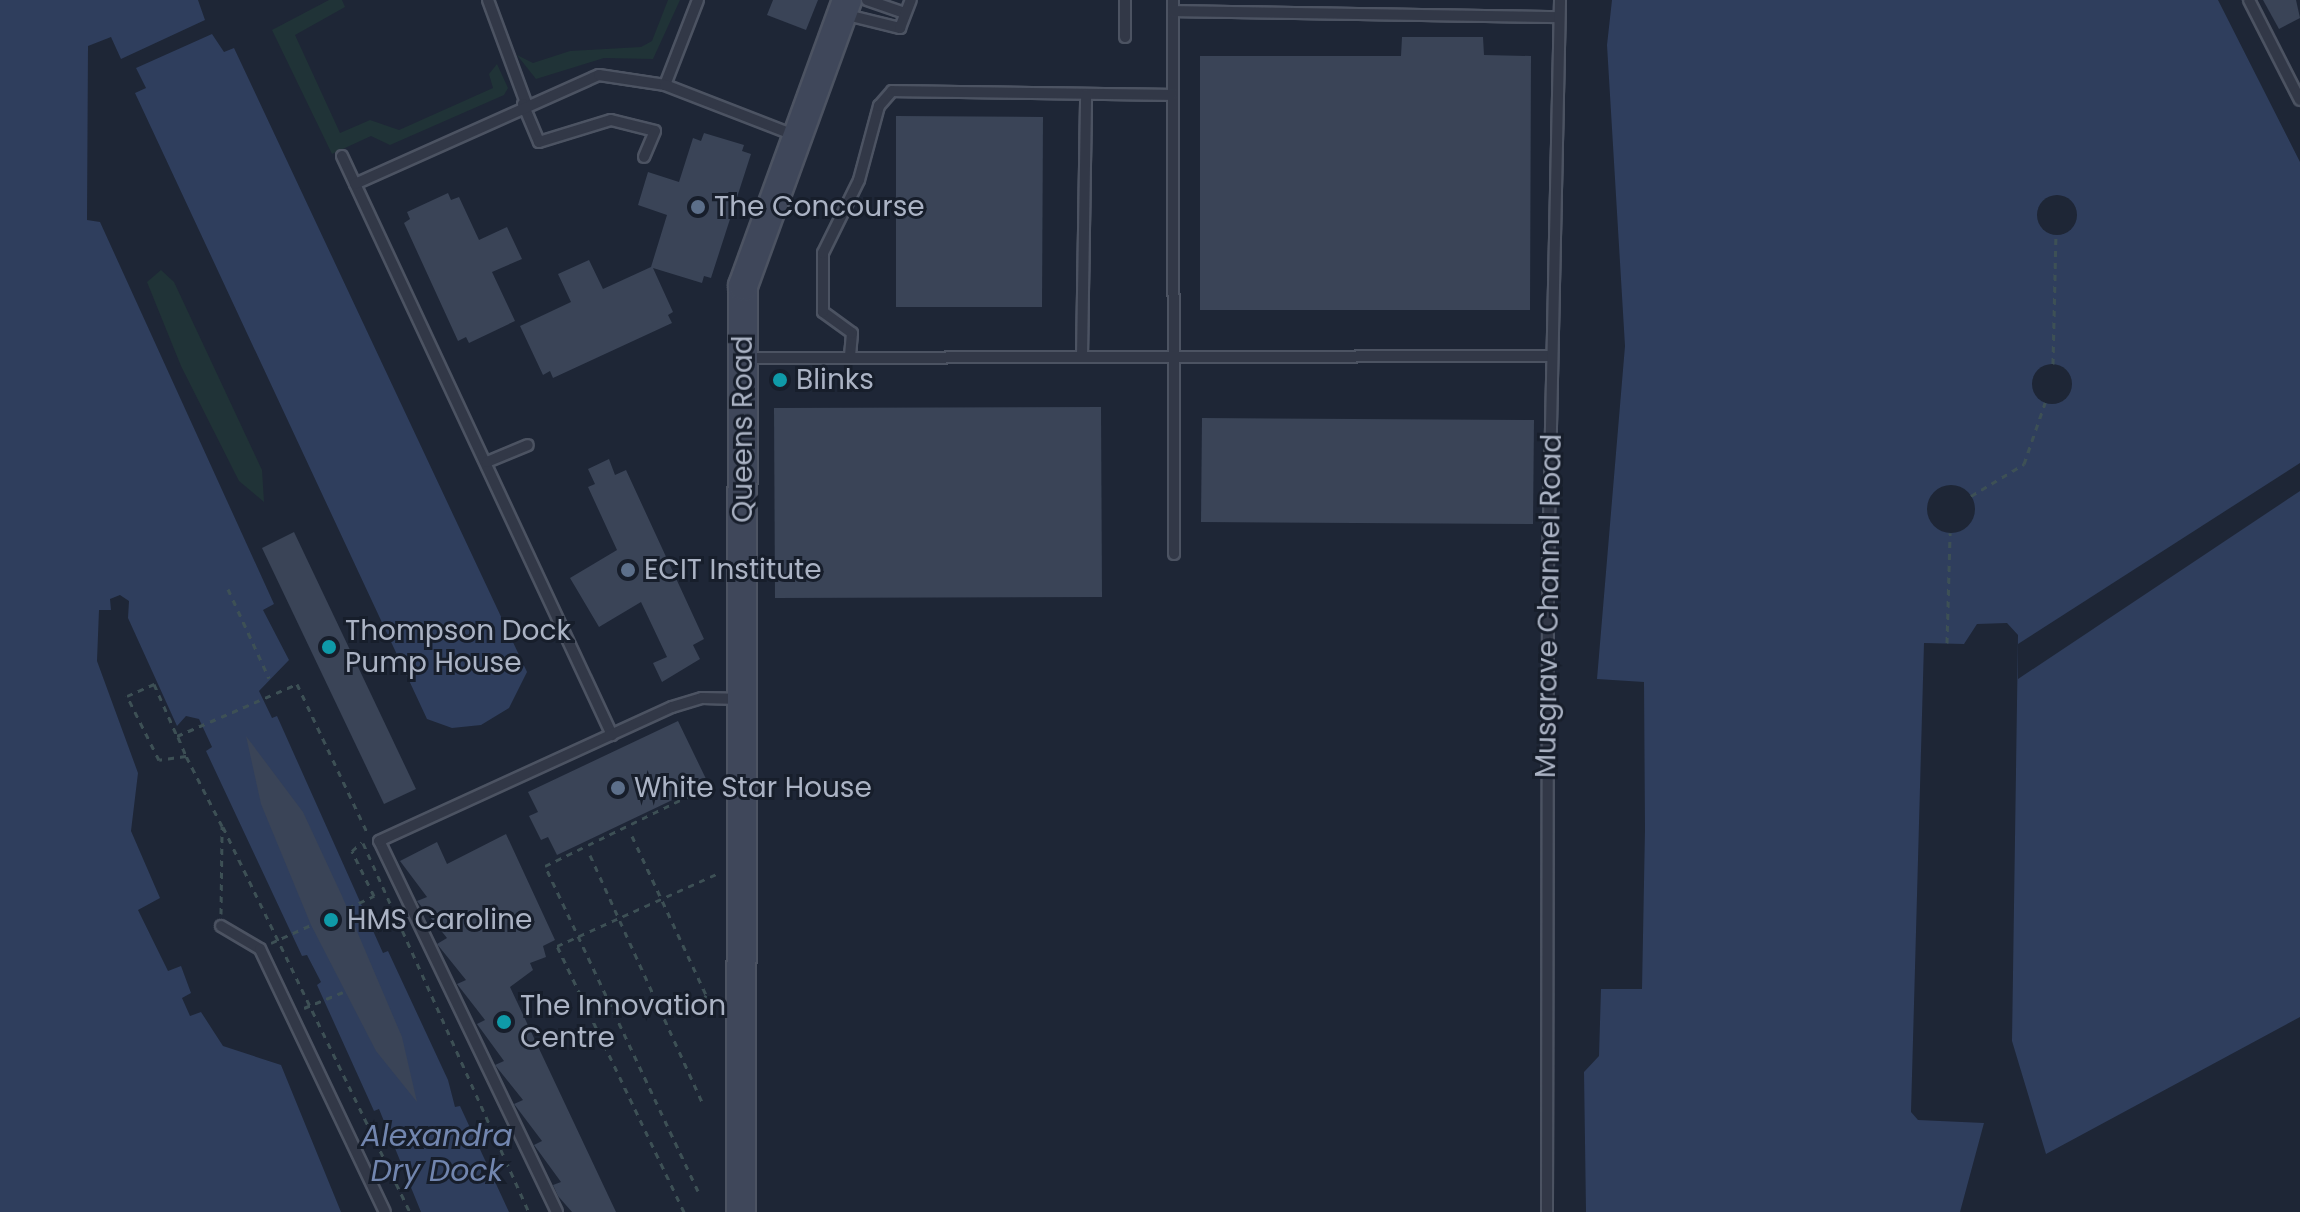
<!DOCTYPE html>
<style>
body{margin:0}
#map{position:relative;width:2300px;height:1212px;overflow:hidden;background:#1e2636;font-family:Poppins,sans-serif}
div>[style]{position:absolute}
.green>*{inset:0;background:#203337}
.water>*{inset:0;background:#2f3e5d}
.pier>*{inset:0;background:#1e2636}
.round{border-radius:50%}
.building>*{inset:0;background:#3a4457}
.path>*{height:3px;margin-top:-1.5px;transform-origin:0;background:repeating-linear-gradient(90deg,#3d5055 0 6px,transparent 0 12px)}
.roads{filter:drop-shadow(2px 0 #4c5362) drop-shadow(-2px 0 #4c5362) drop-shadow(0 2px #4c5362) drop-shadow(0 -2px #4c5362)}
.lane>*{height:10px;margin:-5px;padding:0 5px;transform-origin:5px;border-radius:5px;background:#323847}
.secondary>*{height:28px;margin:-14px;padding:0 14px;transform-origin:14px;border-radius:14px;background:#3f475a}
.dots>*{width:22px;height:22px;translate:-50% -50%;box-sizing:border-box;border:4px solid #171e2b;border-radius:50%}
span{translate:-50% -50%;white-space:nowrap;text-align:center;line-height:1.15;-webkit-text-stroke:6px #171e2b;paint-order:stroke}
.poi-label{font-size:28px;color:#abb3c4}
.left{translate:0 -50%;text-align:left}
.street-label{font-size:28px;color:#abb3c4}
.water-label{font-size:30px;color:#7286af;font-style:italic}
</style>
<div id="map">
<div class="green">
<div style="clip-path:polygon(329px 0,342px 0,345px 7px,295px 35px,340px 133px,370px 120px,399px 130px,493px 88px,489px 74px,497px 64px,508px 88px,504px 95px,390px 145px,371px 136px,332px 154px,272px 30px)"></div>
<div style="clip-path:polygon(668px 0,680px 0,653px 59px,604px 58px,536px 79px,517px 55px,533px 63px,570px 51px,641px 47px,652px 41px)"></div>
<div style="clip-path:polygon(161px 270px,174px 282px,262px 470px,264px 502px,239px 481px,181px 366px,147px 282px)"></div>
</div>
<div class="water">
<div style="clip-path:polygon(0 0,198px 0,205px 20px,121px 59px,111px 37px,88px 46px,87px 220px,100px 222px,274px 604px,263px 610px,289px 660px,259px 691px,272px 718px,277px 716px,383px 953px,388px 951px,448px 1080px,455px 1107px,460px 1106px,509px 1212px,421px 1212px,379px 1109px,374px 1111px,317px 985px,321px 982px,307px 955px,302px 956px,206px 751px,212px 747px,199px 719px,186px 716px,177px 726px,128px 618px,129px 601px,120px 595px,110px 599px,111px 610px,99px 610px,97px 661px,138px 773px,131px 831px,160px 898px,138px 910px,168px 971px,181px 966px,191px 993px,182px 998px,190px 1016px,201px 1012px,223px 1046px,281px 1065px,341px 1212px,0 1212px)"></div>
<div style="clip-path:polygon(1612px 0,2218px 0,2300px 162px,2300px 1017px,2046px 1154px,2012px 1041px,2018px 635px,2007px 623px,1977px 624px,1964px 644px,1924px 643px,1911px 1112px,1918px 1120px,1984px 1123px,1960px 1212px,1586px 1212px,1584px 1072px,1599px 1056px,1601px 989px,1642px 989px,1645px 829px,1644px 682px,1597px 679px,1625px 346px,1607px 45px)"></div>
<div style="clip-path:polygon(212px 34px,224px 52px,234px 48px,527px 672px,509px 708px,481px 725px,452px 728px,427px 719px,135px 93px,146px 88px,136px 68px)"></div>
</div>
<div class="pier">
<div class="round" style="left:2037px;top:195px;width:40px;height:40px"></div>
<div class="round" style="left:2032px;top:364px;width:40px;height:40px"></div>
<div style="clip-path:polygon(2300px 463px,2300px 491px,2018px 679px,2018px 644px)"></div>
<div class="round" style="left:1927px;top:485px;width:48px;height:48px"></div>
</div>
<div class="building">
<div style="clip-path:polygon(773px 0,818px 0,806px 30px,767px 15px)"></div>
<div style="clip-path:polygon(2263px 0,2296px 0,2300px 18px,2279px 29px)"></div>
<div style="clip-path:polygon(1402px 37px,1483px 37px,1484px 55px,1531px 56px,1530px 310px,1200px 310px,1200px 56px,1401px 56px)"></div>
<div style="clip-path:polygon(896px 116px,1043px 117px,1042px 307px,896px 307px)"></div>
<div style="clip-path:polygon(704px 133px,744px 145px,742px 151px,751px 154px,711px 278px,704px 276px,702px 283px,653px 268px,673px 312px,668px 315px,672px 323px,553px 378px,550px 371px,543px 375px,520px 326px,571px 302px,558px 274px,589px 260px,603px 289px,651px 267px,667px 215px,638px 205px,648px 172px,679px 182px,693px 138px,701px 141px)"></div>
<div style="clip-path:polygon(448px 193px,451px 200px,459px 197px,479px 240px,507px 227px,522px 259px,492px 272px,515px 321px,469px 343px,466px 337px,458px 341px,404px 223px,410px 219px,407px 212px)"></div>
<div style="clip-path:polygon(1101px 407px,1102px 597px,775px 598px,774px 408px)"></div>
<div style="clip-path:polygon(1202px 418px,1534px 420px,1533px 524px,1201px 522px)"></div>
<div style="clip-path:polygon(609px 459px,615px 475px,626px 470px,704px 639px,693px 645px,700px 659px,662px 682px,653px 663px,667px 657px,641px 602px,599px 627px,570px 578px,617px 550px,588px 487px,595px 484px,588px 469px)"></div>
<div style="clip-path:polygon(294px 532px,416px 789px,384px 804px,262px 548px)"></div>
<div style="clip-path:polygon(678px 721px,708px 783px,557px 855px,548px 837px,541px 840px,529px 816px,538px 812px,528px 792px)"></div>
<div style="clip-path:polygon(246px 736px,303px 812px,342px 896px,402px 1037px,417px 1102px,376px 1051px,311px 925px,261px 804px)"></div>
<div style="clip-path:polygon(506px 834px,555px 940px,543px 946px,546px 957px,530px 963px,533px 970px,510px 987px,616px 1212px,572px 1212px,558px 1196px,553px 1185px,561px 1182px,534px 1145px,542px 1141px,514px 1104px,523px 1100px,495px 1065px,504px 1061px,477px 1024px,485px 1020px,457px 984px,466px 980px,437px 944px,447px 938px,417px 901px,427px 897px,400px 861px,437px 842px,447px 864px)"></div>
</div>
<div class="path">
<div style="left:2053px;top:364px;width:129px;rotate:-88.7deg"></div>
<div style="left:1971px;top:496px;width:62px;rotate:-31.1deg"></div>
<div style="left:2024px;top:464px;width:65px;rotate:-71deg"></div>
<div style="left:228px;top:589px;width:98px;rotate:65.3deg"></div>
<div style="left:1947px;top:643px;width:110px;rotate:-88.4deg"></div>
<div style="left:178px;top:737px;width:21px;rotate:67deg"></div>
<div style="left:223px;top:827px;width:428px;rotate:64.1deg"></div>
<div style="left:632px;top:836px;width:175px;rotate:65deg"></div>
<div style="left:706px;top:995px;width:12px;rotate:114deg"></div>
<div style="left:363px;top:843px;width:405px;rotate:65.8deg"></div>
<div style="left:590px;top:855px;width:273px;rotate:65.6deg"></div>
<div style="left:348px;top:908px;width:29px;rotate:-25deg"></div>
<div style="left:374px;top:896px;width:50px;rotate:-116.1deg"></div>
<div style="left:352px;top:851px;width:13px;rotate:-42deg"></div>
<div style="left:221px;top:914px;width:88px;rotate:-89.3deg"></div>
<div style="left:222px;top:826px;width:79px;rotate:-117.2deg"></div>
<div style="left:186px;top:756px;width:27px;rotate:172deg"></div>
<div style="left:159px;top:760px;width:72px;rotate:-116.6deg"></div>
<div style="left:127px;top:696px;width:30px;rotate:-24deg"></div>
<div style="left:154px;top:684px;width:57px;rotate:66.1deg"></div>
<div style="left:177px;top:736px;width:131px;rotate:-23.4deg"></div>
<div style="left:297px;top:684px;width:166px;rotate:64.7deg"></div>
<div style="left:271px;top:943px;width:44px;rotate:-24.2deg"></div>
<div style="left:304px;top:1008px;width:42px;rotate:-22.3deg"></div>
<div style="left:698px;top:1191px;width:359px;rotate:-115.2deg"></div>
<div style="left:545px;top:866px;width:191px;rotate:-26deg"></div>
<div style="left:684px;top:1212px;width:295px;rotate:-115.5deg"></div>
<div style="left:557px;top:946px;width:178px;rotate:-24.3deg"></div>
</div>
<div class="roads">
<div class="lane">
<div style="left:488px;top:0;width:110px;rotate:69.7deg"></div>
<div style="left:867px;top:0;width:39px;rotate:19deg"></div>
<div style="left:1125px;top:0;width:37px;rotate:90deg"></div>
<div style="left:1173px;top:0;width:554px;rotate:89.9deg"></div>
<div style="left:2249px;top:0;width:112px;rotate:63deg"></div>
<div style="left:1173px;top:11px;width:386px;rotate:0.9deg"></div>
<div style="left:843px;top:14px;width:59px;rotate:13.8deg"></div>
<div style="left:900px;top:28px;width:30px;rotate:-69deg"></div>
<div style="left:665px;top:85px;width:91px;rotate:-68.8deg"></div>
<div style="left:523px;top:104px;width:41px;rotate:67.2deg"></div>
<div style="left:539px;top:142px;width:75px;rotate:-17deg"></div>
<div style="left:611px;top:120px;width:45px;rotate:14deg"></div>
<div style="left:655px;top:131px;width:28px;rotate:113deg"></div>
<div style="left:342px;top:156px;width:639px;rotate:65deg"></div>
<div style="left:355px;top:184px;width:267px;rotate:-24.1deg"></div>
<div style="left:599px;top:75px;width:67px;rotate:8.6deg"></div>
<div style="left:665px;top:85px;width:138px;rotate:21.2deg"></div>
<div style="left:850px;top:356px;width:23px;rotate:-85deg"></div>
<div style="left:852px;top:333px;width:36px;rotate:-144deg"></div>
<div style="left:823px;top:312px;width:59px;rotate:-90deg"></div>
<div style="left:823px;top:253px;width:81px;rotate:-63.7deg"></div>
<div style="left:859px;top:180px;width:77px;rotate:-74.9deg"></div>
<div style="left:879px;top:106px;width:20px;rotate:-49deg"></div>
<div style="left:892px;top:91px;width:280px;rotate:0.8deg"></div>
<div style="left:1082px;top:357px;width:263px;rotate:-89.1deg"></div>
<div style="left:747px;top:358px;width:804px;rotate:-0.14deg"></div>
<div style="left:487px;top:462px;width:44px;rotate:-22.5deg"></div>
<div style="left:221px;top:926px;width:45px;rotate:30.5deg"></div>
<div style="left:260px;top:949px;width:291px;rotate:64.6deg"></div>
<div style="left:557px;top:1212px;width:411px;rotate:-115.6deg"></div>
<div style="left:379px;top:841px;width:322px;rotate:-24.6deg"></div>
<div style="left:672px;top:707px;width:31px;rotate:-17deg"></div>
<div style="left:702px;top:698px;width:40px;rotate:1.4deg"></div>
<div style="left:1547px;top:1212px;width:643px;rotate:-89.91deg"></div>
<div style="left:1548px;top:569px;width:569px;rotate:-88.79deg"></div>
</div>
<div class="secondary">
<div style="left:741px;top:1212px;width:926px;rotate:-89.88deg"></div>
<div style="left:743px;top:286px;width:304px;rotate:-70deg"></div>
</div>
</div>
<div class="dots">
<div style="left:698px;top:207px;background:#5c6f8a"></div>
<div style="left:780px;top:380px;background:#0f9aa8"></div>
<div style="left:628px;top:570px;background:#5c6f8a"></div>
<div style="left:329px;top:647px;background:#0f9aa8"></div>
<div style="left:618px;top:788px;background:#5c6f8a"></div>
<div style="left:331px;top:920px;background:#0f9aa8"></div>
<div style="left:504px;top:1022px;background:#0f9aa8"></div>
</div>
<div class="poi-label">
<span class="left" style="left:714px;top:207px">The Concourse</span>
<span class="left" style="left:796px;top:380px">Blinks</span>
<span class="left" style="left:644px;top:570px">ECIT Institute</span>
<span class="left" style="left:345px;top:647px">Thompson Dock<br>Pump House</span>
<span class="left" style="left:634px;top:788px">White Star House</span>
<span class="left" style="left:347px;top:920px">HMS Caroline</span>
<span class="left" style="left:520px;top:1022px">The Innovation<br>Centre</span>
</div>
<div class="street-label">
<span style="left:743px;top:429px;rotate:-90deg">Queens Road</span>
<span style="left:1549px;top:606px;rotate:-89deg">Musgrave Channel Road</span>
</div>
<div class="water-label">
<span style="left:437px;top:1153px">Alexandra<br>Dry Dock</span>
</div>
</div>
